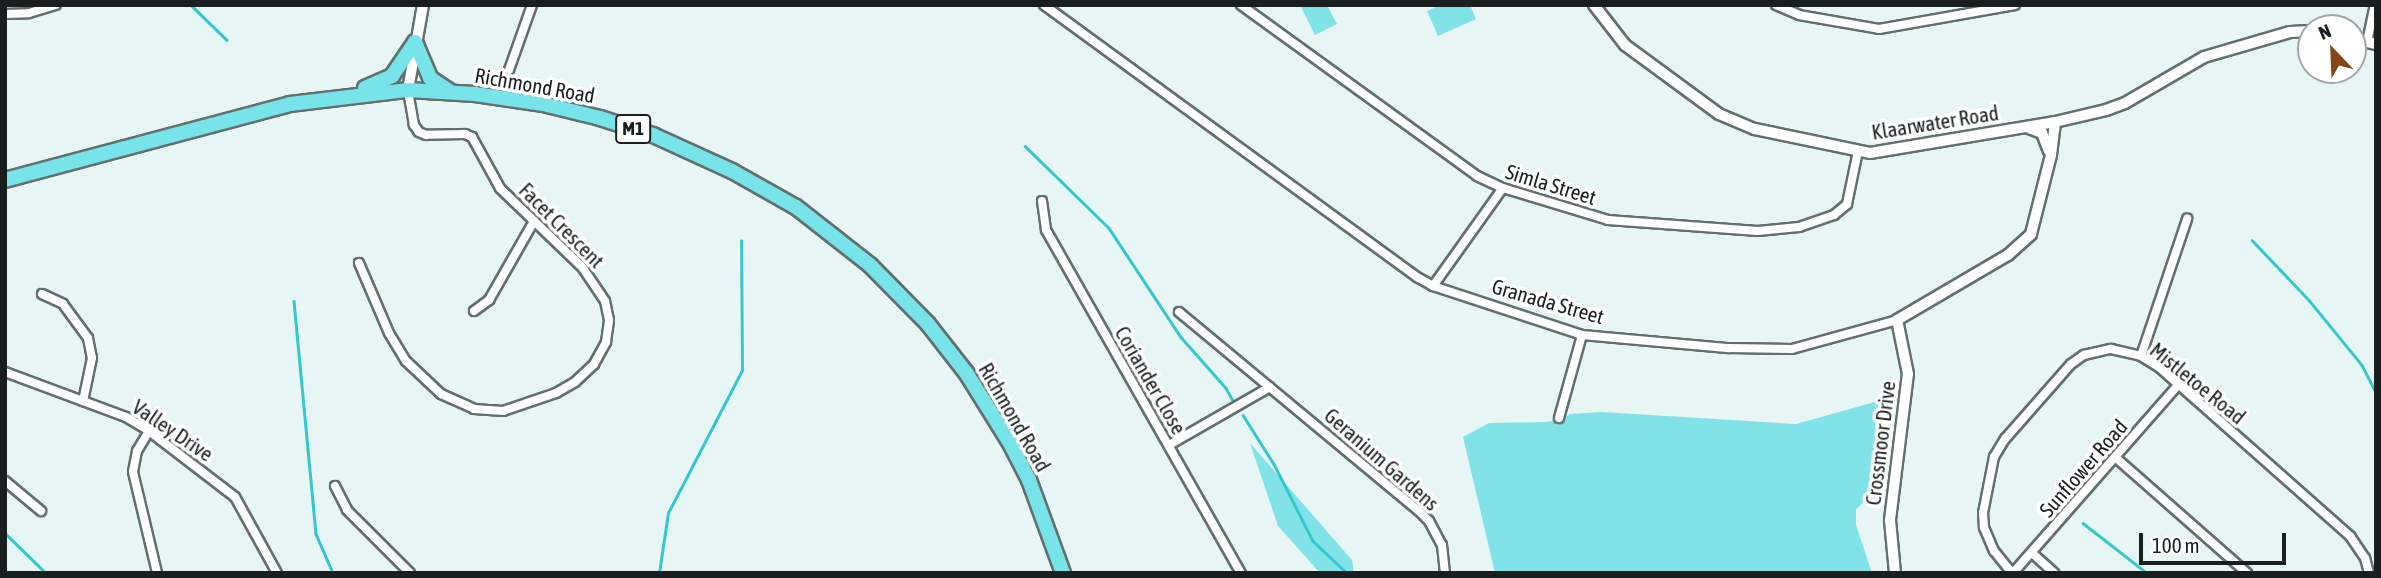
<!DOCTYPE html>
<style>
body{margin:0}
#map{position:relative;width:2381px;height:578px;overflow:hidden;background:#e7f5f5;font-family:"Asap Condensed",sans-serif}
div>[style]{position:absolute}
.green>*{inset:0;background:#81e3e8}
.stream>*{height:2.5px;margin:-1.25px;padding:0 1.25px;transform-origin:1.25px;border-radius:1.25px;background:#34c8ce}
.roads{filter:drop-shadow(2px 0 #636f6f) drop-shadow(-2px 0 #636f6f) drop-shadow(0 2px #636f6f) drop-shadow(0 -2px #636f6f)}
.minor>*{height:8px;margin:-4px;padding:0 4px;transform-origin:4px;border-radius:4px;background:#fff}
.tertiary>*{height:10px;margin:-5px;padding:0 5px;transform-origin:5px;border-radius:5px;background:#fff}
.trunk>*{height:14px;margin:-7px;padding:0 7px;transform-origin:7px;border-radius:7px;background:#77e4ea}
span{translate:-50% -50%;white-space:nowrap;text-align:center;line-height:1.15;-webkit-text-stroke:7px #fff;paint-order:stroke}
.shield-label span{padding:2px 5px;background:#fff;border:2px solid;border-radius:5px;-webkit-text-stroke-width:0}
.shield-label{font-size:19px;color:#191e1e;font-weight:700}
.street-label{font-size:21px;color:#191e1e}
.frame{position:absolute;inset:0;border:7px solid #191e1e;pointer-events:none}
.north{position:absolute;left:2297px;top:14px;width:70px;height:70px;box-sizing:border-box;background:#fff;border:2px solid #a3a5a5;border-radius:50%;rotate:337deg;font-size:19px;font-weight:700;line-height:28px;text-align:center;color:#191e1e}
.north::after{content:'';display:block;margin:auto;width:24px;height:32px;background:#874416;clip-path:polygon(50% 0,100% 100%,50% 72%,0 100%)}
.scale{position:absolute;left:2139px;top:533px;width:147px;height:32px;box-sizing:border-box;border:4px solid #191e1e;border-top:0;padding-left:9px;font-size:21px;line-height:24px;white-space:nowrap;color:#191e1e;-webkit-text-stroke:5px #fff;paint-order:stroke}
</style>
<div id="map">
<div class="green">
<div style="clip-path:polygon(1300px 5px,1327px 5px,1337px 24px,1315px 35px)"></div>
<div style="clip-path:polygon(1441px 5px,1470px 5px,1476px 19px,1438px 36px,1427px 11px)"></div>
<div style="clip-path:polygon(1889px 398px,1871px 496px,1856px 509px,1856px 525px,1872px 573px,1495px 573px,1463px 437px,1489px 423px,1545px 422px,1561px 420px,1570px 414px,1602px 412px,1796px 424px)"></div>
<div style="clip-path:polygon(1250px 443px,1352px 560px,1354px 573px,1320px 573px,1278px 526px)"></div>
</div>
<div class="stream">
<div style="left:191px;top:5px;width:50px;rotate:44.2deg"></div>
<div style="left:1025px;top:146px;width:117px;rotate:44.3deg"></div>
<div style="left:1109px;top:228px;width:131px;rotate:56.6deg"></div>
<div style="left:1181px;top:337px;width:68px;rotate:48.6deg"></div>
<div style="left:1226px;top:388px;width:13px;rotate:61deg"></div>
<div style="left:2252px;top:240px;width:83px;rotate:46.5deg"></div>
<div style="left:2309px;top:300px;width:84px;rotate:50.8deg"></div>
<div style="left:2362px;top:365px;width:31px;rotate:63deg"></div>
<div style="left:294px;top:301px;width:234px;rotate:84.6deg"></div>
<div style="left:316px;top:534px;width:43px;rotate:66.4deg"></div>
<div style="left:1243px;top:415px;width:58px;rotate:57.7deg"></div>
<div style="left:1274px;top:464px;width:86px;rotate:63.1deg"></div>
<div style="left:1313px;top:541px;width:47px;rotate:43.3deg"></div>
<div style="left:2083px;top:523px;width:81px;rotate:38deg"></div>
<div style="left:5px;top:533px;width:57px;rotate:44.3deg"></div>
<div style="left:659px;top:573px;width:61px;rotate:-81.5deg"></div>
<div style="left:668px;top:513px;width:161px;rotate:-62.6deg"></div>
<div style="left:742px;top:370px;width:129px;rotate:-90.4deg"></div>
</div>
<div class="roads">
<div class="minor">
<div style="left:1044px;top:5px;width:462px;rotate:36.1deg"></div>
<div style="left:1417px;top:277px;width:18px;rotate:29deg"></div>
<div style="left:1433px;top:286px;width:157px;rotate:18.2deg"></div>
<div style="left:1582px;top:335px;width:148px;rotate:5.1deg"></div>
<div style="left:1729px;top:348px;width:63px;rotate:0.9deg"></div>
<div style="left:1792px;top:349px;width:109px;rotate:-15.4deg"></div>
<div style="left:1241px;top:5px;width:291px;rotate:35.9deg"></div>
<div style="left:1477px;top:176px;width:29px;rotate:25deg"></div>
<div style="left:1503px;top:188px;width:110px;rotate:16.9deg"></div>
<div style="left:1608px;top:220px;width:150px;rotate:4.2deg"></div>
<div style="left:1758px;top:231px;width:41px;rotate:-5.6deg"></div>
<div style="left:1799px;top:227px;width:37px;rotate:-19deg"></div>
<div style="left:1834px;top:215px;width:17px;rotate:-40deg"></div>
<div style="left:1847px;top:204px;width:54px;rotate:-78.3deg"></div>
<div style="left:1776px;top:5px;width:25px;rotate:23deg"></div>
<div style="left:1799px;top:15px;width:81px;rotate:9.9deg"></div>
<div style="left:1879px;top:29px;width:138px;rotate:-10deg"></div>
<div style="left:5px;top:14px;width:24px;rotate:-2deg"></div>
<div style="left:29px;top:13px;width:28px;rotate:-17deg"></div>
<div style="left:2367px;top:42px;width:38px;rotate:-78deg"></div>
<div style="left:509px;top:70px;width:69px;rotate:-70.5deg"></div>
<div style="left:1042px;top:201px;width:29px;rotate:82deg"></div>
<div style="left:1046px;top:230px;width:395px;rotate:60.4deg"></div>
<div style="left:359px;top:263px;width:76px;rotate:66.8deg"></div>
<div style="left:389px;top:333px;width:33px;rotate:59deg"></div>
<div style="left:406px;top:361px;width:48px;rotate:43.3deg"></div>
<div style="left:441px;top:394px;width:36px;rotate:24deg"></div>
<div style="left:474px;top:409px;width:29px;rotate:4deg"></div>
<div style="left:503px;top:411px;width:56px;rotate:-18.8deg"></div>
<div style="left:556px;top:393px;width:22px;rotate:-30deg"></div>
<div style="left:575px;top:382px;width:26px;rotate:-43deg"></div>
<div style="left:594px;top:364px;width:25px;rotate:-61deg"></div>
<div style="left:606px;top:342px;width:22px;rotate:-82deg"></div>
<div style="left:609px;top:320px;width:19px;rotate:-102deg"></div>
<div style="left:605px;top:301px;width:40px;rotate:-124deg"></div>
<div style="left:583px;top:268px;width:115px;rotate:-136.1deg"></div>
<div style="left:500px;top:188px;width:58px;rotate:-118.8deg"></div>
<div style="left:472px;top:137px;width:8px;rotate:-157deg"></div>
<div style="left:465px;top:134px;width:39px;rotate:179deg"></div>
<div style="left:426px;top:135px;width:8px;rotate:-157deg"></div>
<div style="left:419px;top:132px;width:9px;rotate:-126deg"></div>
<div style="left:414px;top:125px;width:36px;rotate:-100deg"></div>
<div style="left:1433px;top:286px;width:120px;rotate:-54.5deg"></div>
<div style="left:42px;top:294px;width:23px;rotate:25deg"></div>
<div style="left:63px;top:304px;width:42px;rotate:53.7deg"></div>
<div style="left:88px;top:338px;width:20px;rotate:79deg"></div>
<div style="left:92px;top:358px;width:44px;rotate:101.8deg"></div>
<div style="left:474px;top:311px;width:19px;rotate:-36deg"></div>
<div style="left:489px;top:300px;width:91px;rotate:-60.3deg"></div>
<div style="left:1179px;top:312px;width:312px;rotate:39.7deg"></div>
<div style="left:1419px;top:511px;width:14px;rotate:45deg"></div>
<div style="left:1429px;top:521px;width:27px;rotate:62deg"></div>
<div style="left:1442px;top:545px;width:28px;rotate:84deg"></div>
<div style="left:2141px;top:356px;width:145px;rotate:-71.4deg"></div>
<div style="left:5px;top:372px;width:129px;rotate:20.4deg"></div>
<div style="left:126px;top:417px;width:27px;rotate:31deg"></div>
<div style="left:149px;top:431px;width:108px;rotate:37.5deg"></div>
<div style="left:235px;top:497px;width:87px;rotate:61.1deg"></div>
<div style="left:1559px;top:418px;width:86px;rotate:-74.5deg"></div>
<div style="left:149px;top:431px;width:23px;rotate:121deg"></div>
<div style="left:137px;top:451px;width:21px;rotate:101deg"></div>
<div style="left:133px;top:472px;width:104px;rotate:76.6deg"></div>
<div style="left:1169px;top:445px;width:116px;rotate:-29.9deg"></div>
<div style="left:2115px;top:457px;width:176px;rotate:41.3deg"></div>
<div style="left:5px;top:481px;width:47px;rotate:39.8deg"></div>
<div style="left:335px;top:486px;width:27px;rotate:63deg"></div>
<div style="left:347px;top:510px;width:89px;rotate:45deg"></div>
<div style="left:2032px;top:553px;width:30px;rotate:42deg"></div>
<div style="left:2012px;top:573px;width:28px;rotate:-129deg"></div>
<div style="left:1994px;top:551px;width:26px;rotate:-113deg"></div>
<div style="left:1984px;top:527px;width:14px;rotate:-94deg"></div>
<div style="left:1983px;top:513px;width:57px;rotate:-78.9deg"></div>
<div style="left:1994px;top:457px;width:21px;rotate:-59deg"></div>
<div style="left:2005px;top:439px;width:100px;rotate:-48.7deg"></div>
<div style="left:2071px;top:364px;width:16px;rotate:-35deg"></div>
<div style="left:2084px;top:355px;width:28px;rotate:-13deg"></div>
<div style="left:2111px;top:349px;width:31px;rotate:13deg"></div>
<div style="left:2141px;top:356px;width:22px;rotate:32deg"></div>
<div style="left:2160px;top:368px;width:254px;rotate:41.5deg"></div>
<div style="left:2350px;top:536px;width:27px;rotate:56deg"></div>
<div style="left:2365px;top:558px;width:16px;rotate:75deg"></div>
<div style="left:2013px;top:573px;width:250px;rotate:-48.7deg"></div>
</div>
<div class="tertiary">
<div style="left:1594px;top:5px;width:51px;rotate:52.2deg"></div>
<div style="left:1625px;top:45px;width:117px;rotate:36.3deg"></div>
<div style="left:1719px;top:114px;width:39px;rotate:23deg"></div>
<div style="left:1755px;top:129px;width:117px;rotate:11.8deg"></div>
<div style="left:1870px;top:153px;width:188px;rotate:-9.5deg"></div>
<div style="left:2055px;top:122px;width:52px;rotate:-13.2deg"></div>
<div style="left:2106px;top:110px;width:20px;rotate:-20deg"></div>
<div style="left:2125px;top:103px;width:91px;rotate:-30.2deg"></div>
<div style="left:2204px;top:57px;width:90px;rotate:-16.2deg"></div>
<div style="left:2290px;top:32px;width:21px;rotate:-3deg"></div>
<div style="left:2353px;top:39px;width:24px;rotate:12deg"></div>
<div style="left:408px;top:90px;width:86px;rotate:-80deg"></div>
<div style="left:2029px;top:128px;width:14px;rotate:21deg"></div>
<div style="left:2042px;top:133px;width:19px;rotate:69deg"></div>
<div style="left:1895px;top:573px;width:53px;rotate:-95.4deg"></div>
<div style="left:1890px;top:520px;width:147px;rotate:-83deg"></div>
<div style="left:1908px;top:374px;width:55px;rotate:-101.5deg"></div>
<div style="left:1897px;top:320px;width:129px;rotate:-30.4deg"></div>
<div style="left:2008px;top:255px;width:31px;rotate:-42deg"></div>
<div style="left:2031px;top:234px;width:81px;rotate:-75.8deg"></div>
<div style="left:2051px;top:155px;width:33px;rotate:-83deg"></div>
</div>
<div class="trunk">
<div style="left:415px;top:42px;width:39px;rotate:67deg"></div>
<div style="left:430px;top:78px;width:23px;rotate:34deg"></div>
<div style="left:365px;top:88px;width:30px;rotate:-24deg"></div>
<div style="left:392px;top:76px;width:41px;rotate:-55.9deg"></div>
<div style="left:5px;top:180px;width:295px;rotate:-14.9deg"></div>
<div style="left:290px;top:104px;width:119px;rotate:-6.8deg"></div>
<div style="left:408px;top:90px;width:67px;rotate:3.4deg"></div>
<div style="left:475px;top:94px;width:69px;rotate:8.4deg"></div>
<div style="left:543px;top:104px;width:59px;rotate:13.8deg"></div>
<div style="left:600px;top:118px;width:56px;rotate:17.8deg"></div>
<div style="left:653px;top:135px;width:87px;rotate:24.5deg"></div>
<div style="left:732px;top:171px;width:73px;rotate:29.4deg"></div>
<div style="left:796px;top:207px;width:94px;rotate:38.1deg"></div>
<div style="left:870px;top:265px;width:83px;rotate:45.5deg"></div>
<div style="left:928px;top:324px;width:63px;rotate:52deg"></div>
<div style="left:967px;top:374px;width:81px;rotate:58.1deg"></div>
<div style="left:1010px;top:443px;width:42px;rotate:62.8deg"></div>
<div style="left:1029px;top:480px;width:99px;rotate:69.9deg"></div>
</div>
</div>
<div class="shield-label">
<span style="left:633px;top:129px">M1</span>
</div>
<div class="street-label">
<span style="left:535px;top:85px;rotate:10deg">Richmond Road</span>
<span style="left:1935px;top:122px;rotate:-9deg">Klaarwater Road</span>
<span style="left:1551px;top:184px;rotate:17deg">Simla Street</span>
<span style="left:562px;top:225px;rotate:45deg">Facet Crescent</span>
<span style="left:1548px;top:301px;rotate:16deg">Granada Street</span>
<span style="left:1151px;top:380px;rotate:60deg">Coriander Close</span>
<span style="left:2198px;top:383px;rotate:39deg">Mistletoe Road</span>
<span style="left:1015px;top:417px;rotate:60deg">Richmond Road</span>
<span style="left:173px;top:430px;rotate:34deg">Valley Drive</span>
<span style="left:1880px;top:443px;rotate:-83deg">Crossmoor Drive</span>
<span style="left:1382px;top:459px;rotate:41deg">Geranium Gardens</span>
<span style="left:2083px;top:468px;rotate:-49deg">Sunflower Road</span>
</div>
<div class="frame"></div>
<div class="north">N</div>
<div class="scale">100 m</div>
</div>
